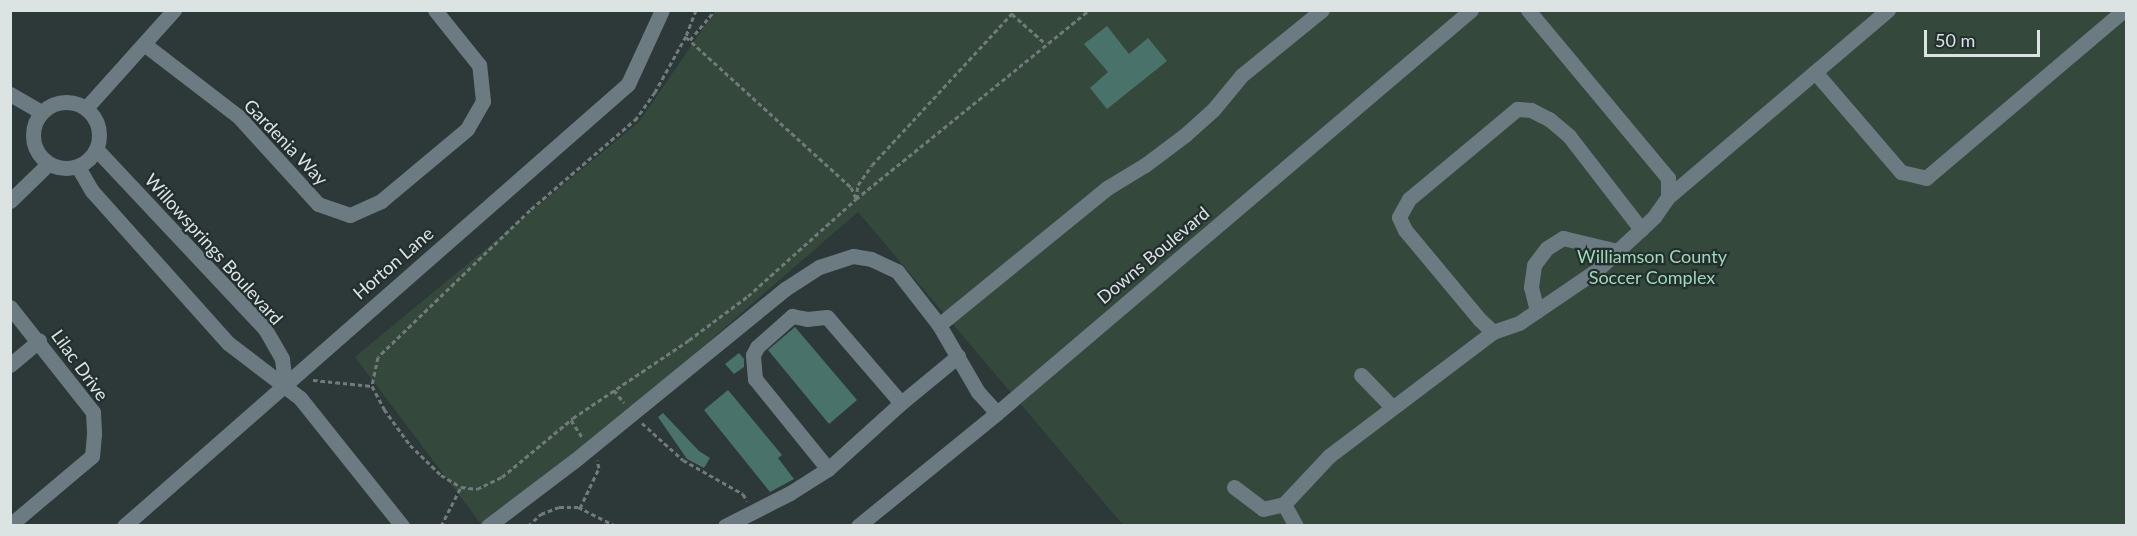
<!DOCTYPE html>
<style>
body{margin:0}
#map{position:relative;width:2137px;height:536px;overflow:hidden;background:#2d3839;font-family:Lato,sans-serif}
div>[style]{position:absolute}
.green>*{inset:0;background:#35483c}
.building>*{inset:0;background:#49726a}
.path>*{height:3px;margin-top:-1.5px;transform-origin:0;background:repeating-linear-gradient(90deg,#727b7c 0 4.5px,transparent 0 7.5px)}
.minor>*{height:15px;margin:-7.5px;padding:0 7.5px;transform-origin:7.5px;border-radius:7.5px;background:#6b7b81}
.minor>.ring{margin:-7.5px;padding:0;box-sizing:content-box;background:none;border:15px solid #6b7b81;border-radius:50%}
span{translate:-50% -50%;white-space:nowrap;text-align:center;line-height:1.15;-webkit-text-stroke:4.5px #232e2f;paint-order:stroke}
.street-label{font-size:18px;color:#dce3e3}
.park-label{font-size:18px;color:#9fd9b6}
.frame{position:absolute;inset:0;border:12px solid #dce3e3;pointer-events:none}
.scale{position:absolute;left:1924px;top:30px;width:116px;height:27px;box-sizing:border-box;border:3px solid #dce3e3;border-top:0;padding-left:8px;font-size:18px;line-height:21px;white-space:nowrap;color:#dce3e3;-webkit-text-stroke:4px #232e2f;paint-order:stroke}
</style>
<div id="map">
<div class="green">
<div style="clip-path:polygon(715px 11px,2126px 11px,2126px 525px,1123px 525px,858px 212px,691px 357px,578px 450px,481px 524px,355px 357px,639px 122px)"></div>
</div>
<div class="building">
<div style="clip-path:polygon(1107px 26px,1129px 54px,1148px 38px,1167px 61px,1107px 109px,1090px 88px,1108px 72px,1084px 44px)"></div>
<div style="clip-path:polygon(795px 327px,857px 400px,829px 424px,768px 350px)"></div>
<div style="clip-path:polygon(739px 353px,744px 359px,744px 367px,734px 374px,725px 364px)"></div>
<div style="clip-path:polygon(728px 390px,782px 455px,778px 458px,794px 479px,770px 492px,704px 410px)"></div>
<div style="clip-path:polygon(663px 413px,699px 451px,710px 458px,704px 468px,687px 459px,658px 417px)"></div>
</div>
<div class="path">
<div style="left:696px;top:10px;width:28px;rotate:111deg"></div>
<div style="left:686px;top:36px;width:64px;rotate:119deg"></div>
<div style="left:655px;top:92px;width:32px;rotate:125deg"></div>
<div style="left:637px;top:118px;width:141px;rotate:139.3deg"></div>
<div style="left:530px;top:210px;width:211px;rotate:136deg"></div>
<div style="left:378px;top:357px;width:30px;rotate:102deg"></div>
<div style="left:372px;top:386px;width:26px;rotate:62deg"></div>
<div style="left:384px;top:409px;width:44px;rotate:54.2deg"></div>
<div style="left:410px;top:445px;width:43px;rotate:44.1deg"></div>
<div style="left:441px;top:475px;width:23px;rotate:31deg"></div>
<div style="left:461px;top:487px;width:16px;rotate:7deg"></div>
<div style="left:477px;top:489px;width:28px;rotate:-26deg"></div>
<div style="left:502px;top:477px;width:92px;rotate:-39.7deg"></div>
<div style="left:573px;top:418px;width:140px;rotate:-33.9deg"></div>
<div style="left:689px;top:340px;width:74px;rotate:-36.7deg"></div>
<div style="left:748px;top:296px;width:145px;rotate:-41.9deg"></div>
<div style="left:856px;top:199px;width:14px;rotate:-82deg"></div>
<div style="left:858px;top:185px;width:24px;rotate:-55deg"></div>
<div style="left:872px;top:165px;width:211px;rotate:-47.3deg"></div>
<div style="left:1012px;top:14px;width:45px;rotate:41.4deg"></div>
<div style="left:686px;top:37px;width:223px;rotate:42.3deg"></div>
<div style="left:851px;top:187px;width:13px;rotate:67deg"></div>
<div style="left:856px;top:199px;width:300px;rotate:-39deg"></div>
<div style="left:690px;top:40px;width:39px;rotate:-50deg"></div>
<div style="left:313px;top:380px;width:59px;rotate:5.8deg"></div>
<div style="left:614px;top:390px;width:16px;rotate:52deg"></div>
<div style="left:571px;top:420px;width:20px;rotate:57deg"></div>
<div style="left:642px;top:423px;width:55px;rotate:42.1deg"></div>
<div style="left:683px;top:460px;width:69px;rotate:29.5deg"></div>
<div style="left:743px;top:494px;width:8px;rotate:60deg"></div>
<div style="left:580px;top:508px;width:44px;rotate:-64.6deg"></div>
<div style="left:599px;top:468px;width:8px;rotate:-104deg"></div>
<div style="left:441px;top:526px;width:44px;rotate:-62.9deg"></div>
<div style="left:528px;top:526px;width:18px;rotate:-43deg"></div>
<div style="left:541px;top:514px;width:19px;rotate:-21deg"></div>
<div style="left:559px;top:507px;width:19px"></div>
<div style="left:578px;top:507px;width:42px;rotate:26.6deg"></div>
</div>
<div class="minor">
<div style="left:1528px;top:10px;width:219px;rotate:50.2deg"></div>
<div style="left:1668px;top:178px;width:19px;rotate:90deg"></div>
<div style="left:1668px;top:197px;width:24px;rotate:125deg"></div>
<div style="left:1654px;top:217px;width:78px;rotate:137.1deg"></div>
<div style="left:1597px;top:270px;width:94px;rotate:145.8deg"></div>
<div style="left:1519px;top:323px;width:28px;rotate:161deg"></div>
<div style="left:1493px;top:332px;width:18px;rotate:-137deg"></div>
<div style="left:1480px;top:320px;width:117px;rotate:-129.8deg"></div>
<div style="left:1405px;top:230px;width:14px;rotate:-115deg"></div>
<div style="left:1399px;top:217px;width:21px;rotate:-61deg"></div>
<div style="left:1409px;top:199px;width:141px;rotate:-39.8deg"></div>
<div style="left:1517px;top:109px;width:14px;rotate:4deg"></div>
<div style="left:1531px;top:110px;width:20px;rotate:27deg"></div>
<div style="left:1549px;top:119px;width:26px;rotate:40deg"></div>
<div style="left:1569px;top:136px;width:118px;rotate:52.3deg"></div>
<div style="left:144px;top:44px;width:118px;rotate:37.5deg"></div>
<div style="left:238px;top:116px;width:119px;rotate:47.7deg"></div>
<div style="left:318px;top:204px;width:34px;rotate:19deg"></div>
<div style="left:350px;top:215px;width:34px;rotate:-24deg"></div>
<div style="left:381px;top:201px;width:112px;rotate:-39.9deg"></div>
<div style="left:467px;top:129px;width:32px;rotate:-60deg"></div>
<div style="left:483px;top:101px;width:36px;rotate:-96deg"></div>
<div style="left:479px;top:65px;width:70px;rotate:-128.7deg"></div>
<div style="left:1815px;top:72px;width:132px;rotate:49.3deg"></div>
<div style="left:1901px;top:172px;width:26px;rotate:13deg"></div>
<div style="left:1926px;top:178px;width:260px;rotate:-40.3deg"></div>
<div style="left:10px;top:94px;width:36px;rotate:30deg"></div>
<div class="ring" style="left:33px;top:102px;width:51px;height:51px"></div>
<div style="left:86px;top:108px;width:132px;rotate:-48.1deg"></div>
<div style="left:97px;top:150px;width:245px;rotate:46.8deg"></div>
<div style="left:265px;top:329px;width:34px;rotate:60deg"></div>
<div style="left:282px;top:359px;width:25px;rotate:83deg"></div>
<div style="left:78px;top:167px;width:28px;rotate:60deg"></div>
<div style="left:92px;top:191px;width:204px;rotate:48.2deg"></div>
<div style="left:228px;top:343px;width:91px;rotate:37.4deg"></div>
<div style="left:300px;top:398px;width:164px;rotate:51.4deg"></div>
<div style="left:1668px;top:197px;width:289px;rotate:-40.4deg"></div>
<div style="left:10px;top:201px;width:53px;rotate:-44.2deg"></div>
<div style="left:10px;top:307px;width:134px;rotate:51.7deg"></div>
<div style="left:93px;top:412px;width:22px;rotate:87deg"></div>
<div style="left:94px;top:434px;width:22px;rotate:95deg"></div>
<div style="left:92px;top:456px;width:107px;rotate:139.9deg"></div>
<div style="left:1537px;top:311px;width:25px;rotate:-104deg"></div>
<div style="left:1531px;top:287px;width:22px;rotate:-82deg"></div>
<div style="left:1534px;top:265px;width:21px;rotate:-53deg"></div>
<div style="left:1547px;top:248px;width:19px;rotate:-32deg"></div>
<div style="left:1563px;top:238px;width:56px;rotate:13.5deg"></div>
<div style="left:939px;top:325px;width:217px;rotate:-39.2deg"></div>
<div style="left:1107px;top:188px;width:44px;rotate:-31.2deg"></div>
<div style="left:1145px;top:165px;width:50px;rotate:-36.9deg"></div>
<div style="left:1185px;top:135px;width:38px;rotate:-42deg"></div>
<div style="left:1213px;top:110px;width:45px;rotate:-50.4deg"></div>
<div style="left:1242px;top:75px;width:103px;rotate:-39.1deg"></div>
<div style="left:10px;top:365px;width:38px;rotate:-40deg"></div>
<div style="left:1361px;top:375px;width:45px;rotate:45.9deg"></div>
<div style="left:901px;top:403px;width:98px;rotate:137.9deg"></div>
<div style="left:828px;top:469px;width:116px;rotate:-129deg"></div>
<div style="left:755px;top:379px;width:24px;rotate:-95deg"></div>
<div style="left:753px;top:355px;width:9px;rotate:-63deg"></div>
<div style="left:757px;top:347px;width:47px;rotate:-41.5deg"></div>
<div style="left:792px;top:316px;width:15px;rotate:11deg"></div>
<div style="left:807px;top:319px;width:20px;rotate:-6deg"></div>
<div style="left:827px;top:317px;width:113px;rotate:49.3deg"></div>
<div style="left:901px;top:403px;width:74px;rotate:-39.5deg"></div>
<div style="left:1234px;top:487px;width:36px;rotate:37deg"></div>
<div style="left:1263px;top:509px;width:22px;rotate:-13deg"></div>
<div style="left:124px;top:526px;width:670px;rotate:-41.25deg"></div>
<div style="left:628px;top:84px;width:81px;rotate:-65.3deg"></div>
<div style="left:488px;top:526px;width:108px;rotate:-37.1deg"></div>
<div style="left:574px;top:461px;width:272px;rotate:-39.2deg"></div>
<div style="left:785px;top:289px;width:40px;rotate:-32.9deg"></div>
<div style="left:819px;top:267px;width:36px;rotate:-18deg"></div>
<div style="left:853px;top:256px;width:18px;rotate:9deg"></div>
<div style="left:871px;top:259px;width:29px;rotate:25deg"></div>
<div style="left:897px;top:271px;width:68px;rotate:52.1deg"></div>
<div style="left:939px;top:325px;width:78px;rotate:59.8deg"></div>
<div style="left:978px;top:392px;width:28px;rotate:48deg"></div>
<div style="left:725px;top:526px;width:73px;rotate:-26.9deg"></div>
<div style="left:790px;top:493px;width:45px;rotate:-32.3deg"></div>
<div style="left:858px;top:526px;width:179px;rotate:-39.1deg"></div>
<div style="left:997px;top:413px;width:622px;rotate:-40.37deg"></div>
<div style="left:1296px;top:526px;width:25px;rotate:-119deg"></div>
<div style="left:1284px;top:504px;width:66px;rotate:-46.8deg"></div>
<div style="left:1329px;top:456px;width:206px;rotate:-37.1deg"></div>
</div>
<div class="street-label">
<span style="left:286px;top:142px;rotate:46deg">Gardenia Way</span>
<span style="left:214px;top:249px;rotate:48deg">Willowsprings Boulevard</span>
<span style="left:1153px;top:255px;rotate:-40deg">Downs Boulevard</span>
<span style="left:393px;top:263px;rotate:-41deg">Horton Lane</span>
<span style="left:80px;top:365px;rotate:54deg">Lilac Drive</span>
</div>
<div class="park-label">
<span style="left:1652px;top:267px">Williamson County<br>Soccer Complex</span>
</div>
<div class="frame"></div>
<div class="scale">50 m</div>
</div>
